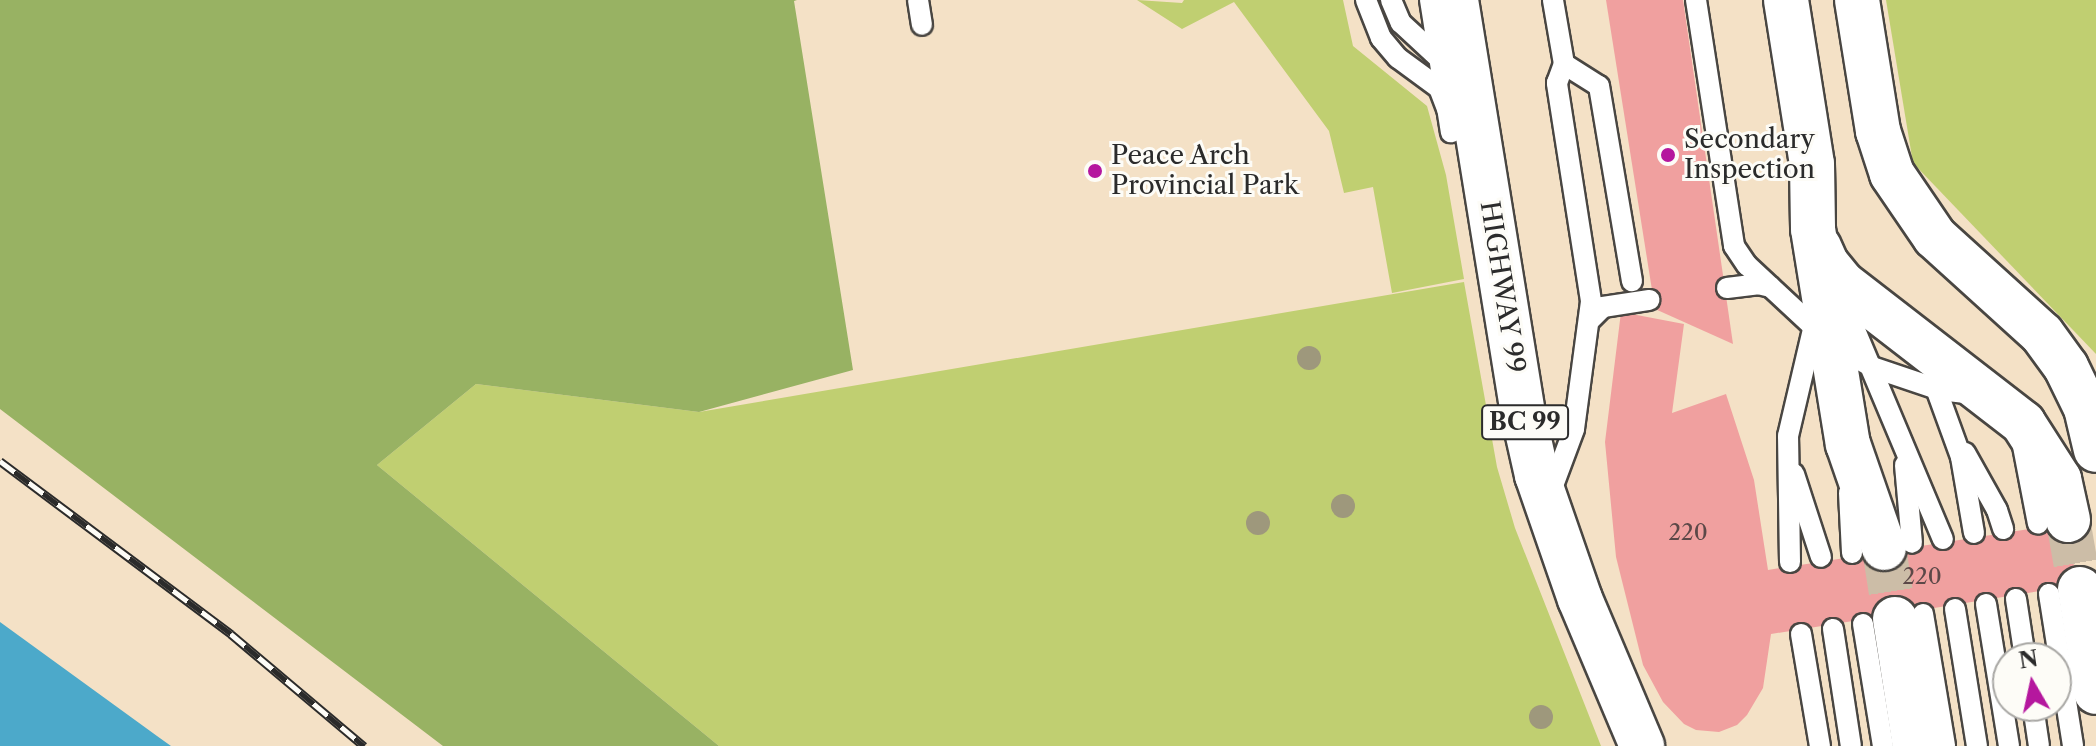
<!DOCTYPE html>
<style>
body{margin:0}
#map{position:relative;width:2096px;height:746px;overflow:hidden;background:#f4e1c6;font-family:"Libre Caslon Text",serif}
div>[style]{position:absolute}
.green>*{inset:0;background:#c0cf71}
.forest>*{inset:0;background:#98b263}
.water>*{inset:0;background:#4ca9ca}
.building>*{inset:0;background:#f0a09f}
.highway-tunnel>*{height:44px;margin-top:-22px;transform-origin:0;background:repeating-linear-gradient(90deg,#ccbda7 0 44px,transparent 0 66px)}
.roads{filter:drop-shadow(2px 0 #494642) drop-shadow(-2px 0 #494642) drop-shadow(0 2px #494642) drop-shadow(0 -2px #494642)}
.lane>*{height:20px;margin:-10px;padding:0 10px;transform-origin:10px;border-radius:10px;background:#fff}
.highway>*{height:44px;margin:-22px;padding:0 22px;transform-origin:22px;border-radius:22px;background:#fff}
.rail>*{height:9px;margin-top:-4.5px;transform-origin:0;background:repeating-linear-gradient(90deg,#fdfcf7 0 18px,#2b2b2b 0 36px);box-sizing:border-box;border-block:2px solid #2b2b2b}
.trees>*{width:24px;height:24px;margin:-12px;border-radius:50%;background:#9e987c}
.dots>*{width:22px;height:22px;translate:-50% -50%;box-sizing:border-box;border:4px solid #fdfcf7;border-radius:50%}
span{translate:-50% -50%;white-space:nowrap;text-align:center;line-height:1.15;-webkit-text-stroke:6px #fdfcf7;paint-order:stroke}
.number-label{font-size:22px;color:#5c4848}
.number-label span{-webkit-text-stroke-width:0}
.shield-label span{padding:2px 6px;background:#fdfcf7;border:2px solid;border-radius:6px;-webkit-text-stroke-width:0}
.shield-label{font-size:24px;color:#2b2b2b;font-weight:700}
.poi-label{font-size:26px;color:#2b2b2b}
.left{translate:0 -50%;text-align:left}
.street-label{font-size:26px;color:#2b2b2b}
.north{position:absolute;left:1992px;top:642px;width:80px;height:80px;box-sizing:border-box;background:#fdfcf7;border:2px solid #a9a8a5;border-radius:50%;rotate:351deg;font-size:22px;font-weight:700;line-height:32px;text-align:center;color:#2b2b2b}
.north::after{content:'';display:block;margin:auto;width:28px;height:36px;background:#b5179e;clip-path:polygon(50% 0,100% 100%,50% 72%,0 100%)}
</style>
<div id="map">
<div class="green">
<div style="clip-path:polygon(1137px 0,1182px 3px,1184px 0,1343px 0,1353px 46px,1427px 106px,1446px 175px,1464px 279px,1392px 293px,1373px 187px,1344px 193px,1329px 131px,1234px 2px,1182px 29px)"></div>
<div style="clip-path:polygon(1886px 0,2096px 0,2096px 354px,1913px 163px)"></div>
<div style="clip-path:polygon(1464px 282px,1497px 467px,1515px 528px,1601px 746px,719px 746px,377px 465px,476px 384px,699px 412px)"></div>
</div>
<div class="forest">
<div style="clip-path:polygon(0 0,797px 0,794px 1px,853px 370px,699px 412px,476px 384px,377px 465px,719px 746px,443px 746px,0 409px)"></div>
</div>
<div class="water">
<div style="clip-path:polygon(0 622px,157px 736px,171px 746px,0 746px)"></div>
</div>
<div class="building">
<div style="clip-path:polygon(1606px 0,1683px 0,1733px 344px,1655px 309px)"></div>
<div style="clip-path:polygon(1621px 312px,1684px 324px,1672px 413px,1726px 394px,1754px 480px,1768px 570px,2067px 523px,2077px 585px,1771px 634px,1763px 688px,1747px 715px,1737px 725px,1719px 732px,1696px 730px,1684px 724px,1663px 702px,1643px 665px,1616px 557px,1605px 442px)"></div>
</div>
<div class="highway-tunnel">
<div style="left:2068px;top:520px;width:70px;rotate:80.1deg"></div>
<div style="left:1884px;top:548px;width:72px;rotate:81.2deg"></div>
</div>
<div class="roads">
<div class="lane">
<div style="left:918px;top:0;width:25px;rotate:81deg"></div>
<div style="left:1366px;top:0;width:41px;rotate:68.5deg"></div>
<div style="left:1381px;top:38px;width:26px;rotate:50deg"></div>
<div style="left:1398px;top:58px;width:51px;rotate:36.2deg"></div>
<div style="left:1439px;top:88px;width:25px;rotate:69deg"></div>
<div style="left:1391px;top:0;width:25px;rotate:67deg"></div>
<div style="left:1401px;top:23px;width:54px;rotate:42.8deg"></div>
<div style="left:1430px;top:0;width:134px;rotate:81deg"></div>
<div style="left:1696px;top:0;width:249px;rotate:81.2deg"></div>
<div style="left:1734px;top:246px;width:23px;rotate:56deg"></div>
<div style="left:1747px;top:265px;width:116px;rotate:42.9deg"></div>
<div style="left:1832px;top:344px;width:46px;rotate:29.9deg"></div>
<div style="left:1872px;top:367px;width:72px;rotate:18.7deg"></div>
<div style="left:1940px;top:390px;width:32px;rotate:7deg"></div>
<div style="left:1564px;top:64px;width:41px;rotate:32.2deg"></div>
<div style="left:1599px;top:86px;width:198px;rotate:80.4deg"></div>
<div style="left:1727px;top:288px;width:31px;rotate:-7deg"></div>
<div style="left:1758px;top:284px;width:13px;rotate:13deg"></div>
<div style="left:1839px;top:292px;width:268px;rotate:67.2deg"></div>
<div style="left:1591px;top:319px;width:17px;rotate:-45deg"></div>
<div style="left:1603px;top:307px;width:47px;rotate:-8.7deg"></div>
<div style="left:1933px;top:380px;width:82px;rotate:70deg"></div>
<div style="left:1961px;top:457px;width:77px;rotate:80.3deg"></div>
<div style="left:2023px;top:446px;width:79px;rotate:79.1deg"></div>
<div style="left:1965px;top:453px;width:65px;rotate:60.7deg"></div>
<div style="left:1997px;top:510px;width:20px;rotate:72deg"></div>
<div style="left:1905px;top:465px;width:78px;rotate:84.9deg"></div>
<div style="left:1794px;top:474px;width:87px;rotate:72deg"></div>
<div style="left:1551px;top:491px;width:66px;rotate:-69.6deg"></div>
<div style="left:1574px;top:429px;width:129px;rotate:-82.4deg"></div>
<div style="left:1591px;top:301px;width:221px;rotate:-98.9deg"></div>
<div style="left:1557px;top:83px;width:20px;rotate:-70deg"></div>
<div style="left:1564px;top:64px;width:65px;rotate:-99.8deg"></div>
<div style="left:1849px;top:493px;width:60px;rotate:87.1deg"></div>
<div style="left:1790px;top:562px;width:126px;rotate:-90.9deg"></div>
<div style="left:1788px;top:436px;width:122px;rotate:-76.8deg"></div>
<div style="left:2049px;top:594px;width:154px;rotate:81deg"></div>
<div style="left:2016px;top:599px;width:60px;rotate:81.3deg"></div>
<div style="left:1986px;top:604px;width:144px;rotate:80.8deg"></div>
<div style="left:1955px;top:609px;width:139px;rotate:80.9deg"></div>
<div style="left:1923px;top:614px;width:134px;rotate:80.5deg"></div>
<div style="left:1863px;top:624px;width:124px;rotate:80.7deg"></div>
<div style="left:1833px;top:629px;width:118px;rotate:81.3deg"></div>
<div style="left:1801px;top:634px;width:114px;rotate:80.4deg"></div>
<div style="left:2033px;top:706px;width:40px;rotate:81.5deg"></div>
</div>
<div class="highway">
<div style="left:1456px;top:0;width:418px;rotate:80.8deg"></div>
<div style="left:1523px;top:413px;width:64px;rotate:77.3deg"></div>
<div style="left:1537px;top:475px;width:131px;rotate:70.9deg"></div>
<div style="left:1580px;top:599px;width:160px;rotate:67.1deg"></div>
<div style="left:1786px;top:0;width:166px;rotate:81deg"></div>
<div style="left:1812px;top:164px;width:65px;rotate:89.1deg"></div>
<div style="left:1813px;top:229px;width:218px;rotate:80.8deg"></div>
<div style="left:1848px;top:444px;width:110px;rotate:70.9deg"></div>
<div style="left:1857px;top:0;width:133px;rotate:80.9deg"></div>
<div style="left:1878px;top:131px;width:45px;rotate:72deg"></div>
<div style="left:1892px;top:174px;width:76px;rotate:55.7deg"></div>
<div style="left:1935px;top:237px;width:144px;rotate:42.2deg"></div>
<div style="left:2042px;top:334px;width:41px;rotate:54deg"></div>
<div style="left:2066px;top:367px;width:46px;rotate:64deg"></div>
<div style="left:2086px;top:408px;width:43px;rotate:76.6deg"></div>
<div style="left:1819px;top:247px;width:17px;rotate:66deg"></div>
<div style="left:1826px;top:263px;width:26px;rotate:51deg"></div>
<div style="left:1842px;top:283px;width:229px;rotate:37.7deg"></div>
<div style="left:2023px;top:423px;width:67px;rotate:57.3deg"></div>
<div style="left:2059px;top:479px;width:42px;rotate:77.6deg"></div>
<div style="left:2080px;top:589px;width:104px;rotate:81.2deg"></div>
<div style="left:1895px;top:619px;width:129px;rotate:81.1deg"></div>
</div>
</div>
<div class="rail">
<div style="left:0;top:461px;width:289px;rotate:36.8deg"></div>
<div style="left:231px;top:634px;width:174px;rotate:40.1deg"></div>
</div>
<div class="trees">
<div style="left:1309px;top:358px"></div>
<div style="left:1343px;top:506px"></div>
<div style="left:1258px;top:523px"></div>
<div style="left:1541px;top:717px"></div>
</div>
<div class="dots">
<div style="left:1668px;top:155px;background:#b5179e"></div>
<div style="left:1095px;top:171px;background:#b5179e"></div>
</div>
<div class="number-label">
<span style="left:1688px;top:533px">220</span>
<span style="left:1922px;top:577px">220</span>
</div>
<div class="shield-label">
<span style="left:1525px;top:422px">BC 99</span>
</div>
<div class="poi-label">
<span class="left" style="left:1684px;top:155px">Secondary<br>Inspection</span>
<span class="left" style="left:1111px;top:171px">Peace Arch<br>Provincial Park</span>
</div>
<div class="street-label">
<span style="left:1502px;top:287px;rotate:81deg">HIGHWAY 99</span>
</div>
<div class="north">N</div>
</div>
